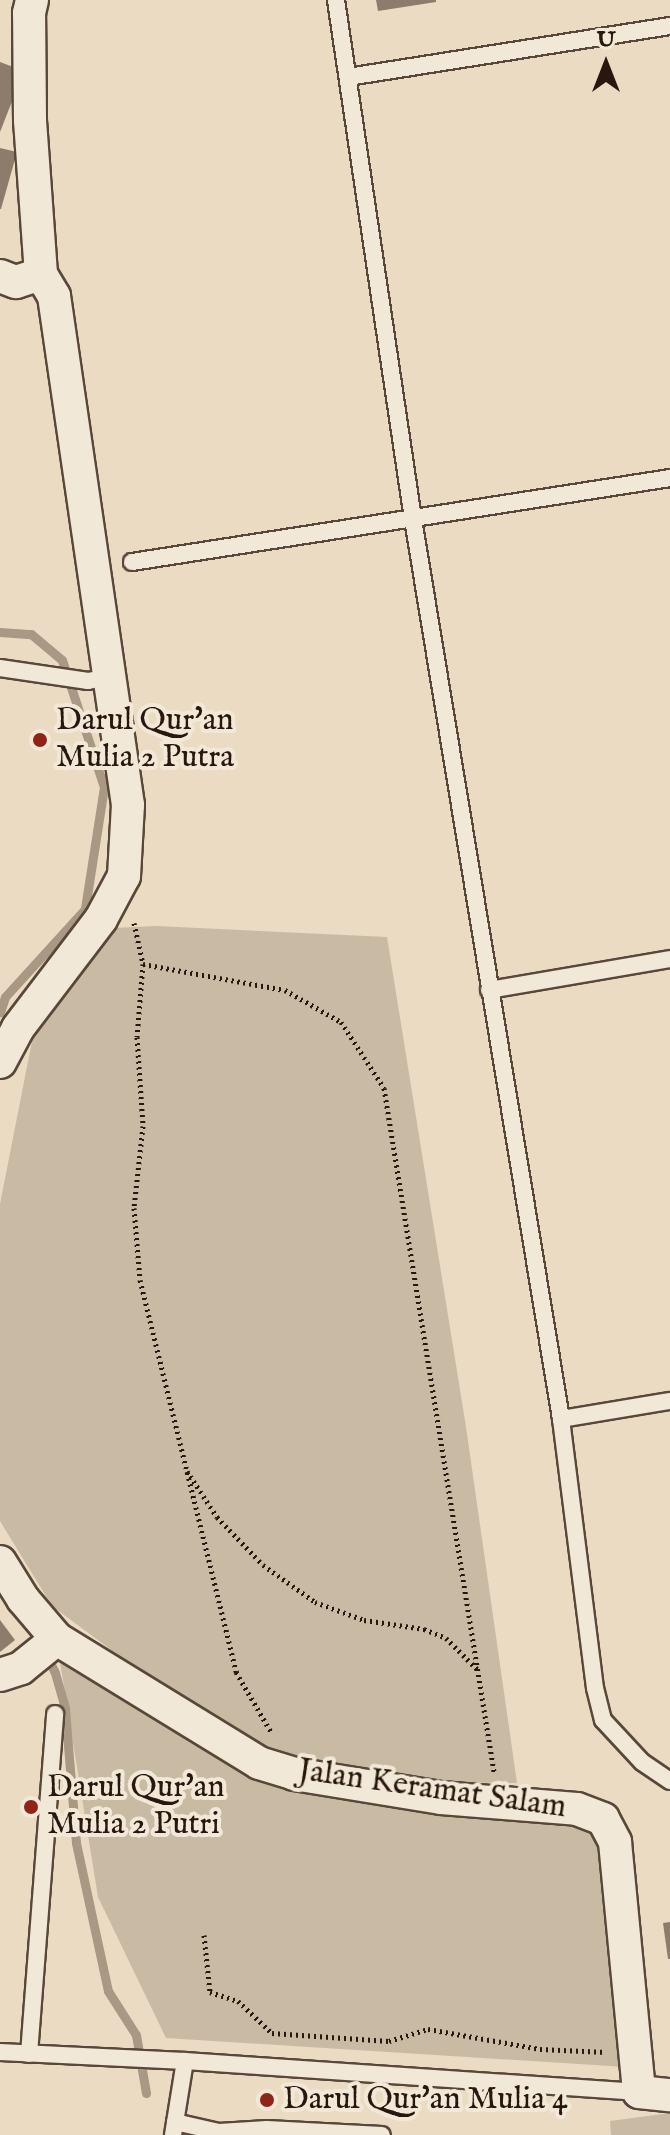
<!DOCTYPE html>
<style>
body{margin:0}
#map{position:relative;width:670px;height:2135px;overflow:hidden;background:#eadbc2;font-family:"IM FELL English",serif}
div>[style]{position:absolute}
.green>*{inset:0;background:#c9baa3}
.stream>*{height:9px;margin:-4.5px;padding:0 4.5px;transform-origin:4.5px;border-radius:4.5px;background:#a89884}
.building>*{inset:0;background:#8d7c6b}
.path>*{height:5px;margin-top:-2.5px;transform-origin:0;background:repeating-linear-gradient(90deg,#29160c 0 2px,transparent 0 6px)}
.roads{filter:drop-shadow(2px 0 #59473a) drop-shadow(-2px 0 #59473a) drop-shadow(0 2px #59473a) drop-shadow(0 -2px #59473a)}
.lane>*{height:16px;margin:-8px;padding:0 8px;transform-origin:8px;border-radius:8px;background:#f1e8d7}
.street>*{height:32px;margin:-16px;padding:0 16px;transform-origin:16px;border-radius:16px;background:#f1e8d7}
.dots>*{width:22px;height:22px;translate:-50% -50%;box-sizing:border-box;border:4px solid #f1e8d7;border-radius:50%}
span{translate:-50% -50%;white-space:nowrap;text-align:center;line-height:1.15;-webkit-text-stroke:8px #f1e8d7;paint-order:stroke}
.poi-label{font-size:32px;color:#29160c}
.left{translate:0 -50%;text-align:left}
.street-label{font-size:32px;color:#29160c}
.north{position:absolute;left:566px;top:24px;width:80px;height:80px;-webkit-text-stroke:6px #f1e8d7;paint-order:stroke;rotate:0deg;font-size:22px;font-weight:700;line-height:32px;text-align:center;color:#29160c}
.north::after{content:'';display:block;margin:auto;width:28px;height:36px;background:#29160c;clip-path:polygon(50% 0,100% 100%,50% 72%,0 100%)}
</style>
<div id="map">
<div class="green">
<div style="clip-path:polygon(156px 926px,387px 937px,466px 1427px,517px 1783px,440px 1782px,285px 1757px,203px 1718px,52px 1606px,0 1521px,0 1204px,33px 1036px,113px 928px)"></div>
<div style="clip-path:polygon(60px 1662px,88px 1674px,207px 1749px,575px 1819px,598px 1834px,626px 2067px,166px 2038px,98px 1897px)"></div>
<div style="clip-path:polygon(670px 2113px,670px 2135px,611px 2135px,610px 2121px)"></div>
</div>
<div class="stream">
<div style="left:0;top:632px;width:31px;rotate:4deg"></div>
<div style="left:31px;top:634px;width:40px;rotate:40deg"></div>
<div style="left:62px;top:660px;width:134px;rotate:71.7deg"></div>
<div style="left:104px;top:787px;width:123px;rotate:98.9deg"></div>
<div style="left:85px;top:909px;width:119px;rotate:132.3deg"></div>
<div style="left:5px;top:997px;width:16px;rotate:108deg"></div>
<div style="left:45px;top:1653px;width:22px;rotate:63deg"></div>
<div style="left:55px;top:1673px;width:37px;rotate:74deg"></div>
<div style="left:65px;top:1709px;width:134px;rotate:85.3deg"></div>
<div style="left:76px;top:1843px;width:151px;rotate:77.8deg"></div>
<div style="left:108px;top:1991px;width:52px;rotate:57.5deg"></div>
<div style="left:136px;top:2035px;width:59px;rotate:80.2deg"></div>
</div>
<div class="building">
<div style="clip-path:polygon(376px 0,436px 0,436px 2px,378px 11px)"></div>
<div style="clip-path:polygon(0 62px,24px 71px,0 132px)"></div>
<div style="clip-path:polygon(0 148px,17px 152px,1px 209px,0 209px)"></div>
<div style="clip-path:polygon(0 1620px,15px 1640px,0 1652px)"></div>
<div style="clip-path:polygon(670px 1922px,670px 1959px,668px 1959px,663px 1923px)"></div>
</div>
<div class="path">
<div style="left:134px;top:923px;width:42px;rotate:77.6deg"></div>
<div style="left:143px;top:964px;width:144px;rotate:10.4deg"></div>
<div style="left:285px;top:990px;width:64px;rotate:29.7deg"></div>
<div style="left:341px;top:1022px;width:79px;rotate:56.9deg"></div>
<div style="left:384px;top:1088px;width:693px;rotate:80.86deg"></div>
<div style="left:143px;top:964px;width:73px;rotate:94.7deg"></div>
<div style="left:137px;top:1037px;width:89px;rotate:86.1deg"></div>
<div style="left:143px;top:1126px;width:82px;rotate:96.3deg"></div>
<div style="left:134px;top:1208px;width:72px;rotate:85.2deg"></div>
<div style="left:140px;top:1280px;width:404px;rotate:76.2deg"></div>
<div style="left:236px;top:1672px;width:69px;rotate:59.7deg"></div>
<div style="left:187px;top:1471px;width:55px;rotate:56.9deg"></div>
<div style="left:217px;top:1517px;width:66px;rotate:46.2deg"></div>
<div style="left:263px;top:1565px;width:64px;rotate:35.4deg"></div>
<div style="left:315px;top:1602px;width:52px;rotate:20.2deg"></div>
<div style="left:364px;top:1620px;width:61px;rotate:8.5deg"></div>
<div style="left:424px;top:1629px;width:24px;rotate:22deg"></div>
<div style="left:446px;top:1638px;width:44px;rotate:45deg"></div>
<div style="left:204px;top:1935px;width:57px;rotate:84deg"></div>
<div style="left:210px;top:1992px;width:29px;rotate:18deg"></div>
<div style="left:238px;top:2001px;width:47px;rotate:43.3deg"></div>
<div style="left:272px;top:2033px;width:117px;rotate:3.9deg"></div>
<div style="left:389px;top:2041px;width:41px;rotate:-17.1deg"></div>
<div style="left:428px;top:2029px;width:114px;rotate:10.1deg"></div>
<div style="left:540px;top:2049px;width:66px;rotate:2.6deg"></div>
</div>
<div class="roads">
<div class="lane">
<div style="left:336px;top:0;width:525px;rotate:81.56deg"></div>
<div style="left:413px;top:519px;width:912px;rotate:80.66deg"></div>
<div style="left:561px;top:1419px;width:271px;rotate:82.8deg"></div>
<div style="left:595px;top:1688px;width:33px;rotate:76deg"></div>
<div style="left:603px;top:1720px;width:57px;rotate:47.1deg"></div>
<div style="left:642px;top:1762px;width:34px;rotate:34deg"></div>
<div style="left:348px;top:77px;width:326px;rotate:-9deg"></div>
<div style="left:132px;top:562px;width:545px;rotate:-8.87deg"></div>
<div style="left:0;top:668px;width:89px;rotate:8.4deg"></div>
<div style="left:88px;top:681px;width:20px;rotate:-11deg"></div>
<div style="left:489px;top:990px;width:184px;rotate:-9.7deg"></div>
<div style="left:561px;top:1419px;width:110px;rotate:-9.4deg"></div>
<div style="left:0;top:2052px;width:185px;rotate:2.8deg"></div>
<div style="left:185px;top:2061px;width:455px;rotate:3.9deg"></div>
<div style="left:29px;top:2054px;width:341px;rotate:-85.6deg"></div>
<div style="left:175px;top:2122px;width:45px;rotate:12.8deg"></div>
<div style="left:219px;top:2132px;width:48px;rotate:-3.6deg"></div>
<div style="left:267px;top:2129px;width:115px;rotate:3deg"></div>
<div style="left:173px;top:2135px;width:75px;rotate:-80.8deg"></div>
</div>
<div class="street">
<div style="left:0;top:276px;width:17px;rotate:21deg"></div>
<div style="left:16px;top:282px;width:26px;rotate:-18deg"></div>
<div style="left:0;top:1062px;width:38px;rotate:-62deg"></div>
<div style="left:18px;top:1028px;width:137px;rotate:-52.7deg"></div>
<div style="left:101px;top:919px;width:49px;rotate:-61.9deg"></div>
<div style="left:124px;top:876px;width:71px;rotate:-86.8deg"></div>
<div style="left:128px;top:805px;width:514px;rotate:-98.27deg"></div>
<div style="left:54px;top:296px;width:26px;rotate:-121deg"></div>
<div style="left:41px;top:274px;width:154px;rotate:-94.1deg"></div>
<div style="left:30px;top:120px;width:107px;rotate:-90.5deg"></div>
<div style="left:29px;top:13px;width:13px;rotate:-77deg"></div>
<div style="left:0;top:1562px;width:44px;rotate:58.1deg"></div>
<div style="left:23px;top:1599px;width:52px;rotate:49.6deg"></div>
<div style="left:57px;top:1639px;width:237px;rotate:31.5deg"></div>
<div style="left:259px;top:1763px;width:37px;rotate:17deg"></div>
<div style="left:294px;top:1774px;width:149px;rotate:9.3deg"></div>
<div style="left:441px;top:1798px;width:136px;rotate:4.6deg"></div>
<div style="left:577px;top:1809px;width:28px;rotate:21deg"></div>
<div style="left:603px;top:1819px;width:26px;rotate:62deg"></div>
<div style="left:615px;top:1842px;width:251px;rotate:84.5deg"></div>
<div style="left:639px;top:2092px;width:31px;rotate:6deg"></div>
<div style="left:0;top:1675px;width:22px;rotate:-18deg"></div>
<div style="left:21px;top:1668px;width:46px;rotate:-38.9deg"></div>
</div>
</div>
<div class="dots">
<div style="left:40px;top:740px;background:#8f2418"></div>
<div style="left:31px;top:1807px;background:#8f2418"></div>
<div style="left:267px;top:2100px;background:#8f2418"></div>
</div>
<div class="poi-label">
<span class="left" style="left:56px;top:740px">Darul Qur'an<br>Mulia 2 Putra</span>
<span class="left" style="left:47px;top:1807px">Darul Qur'an<br>Mulia 2 Putri</span>
<span class="left" style="left:283px;top:2100px">Darul Qur'an Mulia 4</span>
</div>
<div class="street-label">
<span style="left:432px;top:1790px;rotate:8deg">Jalan Keramat Salam</span>
</div>
<div class="north">U</div>
</div>
